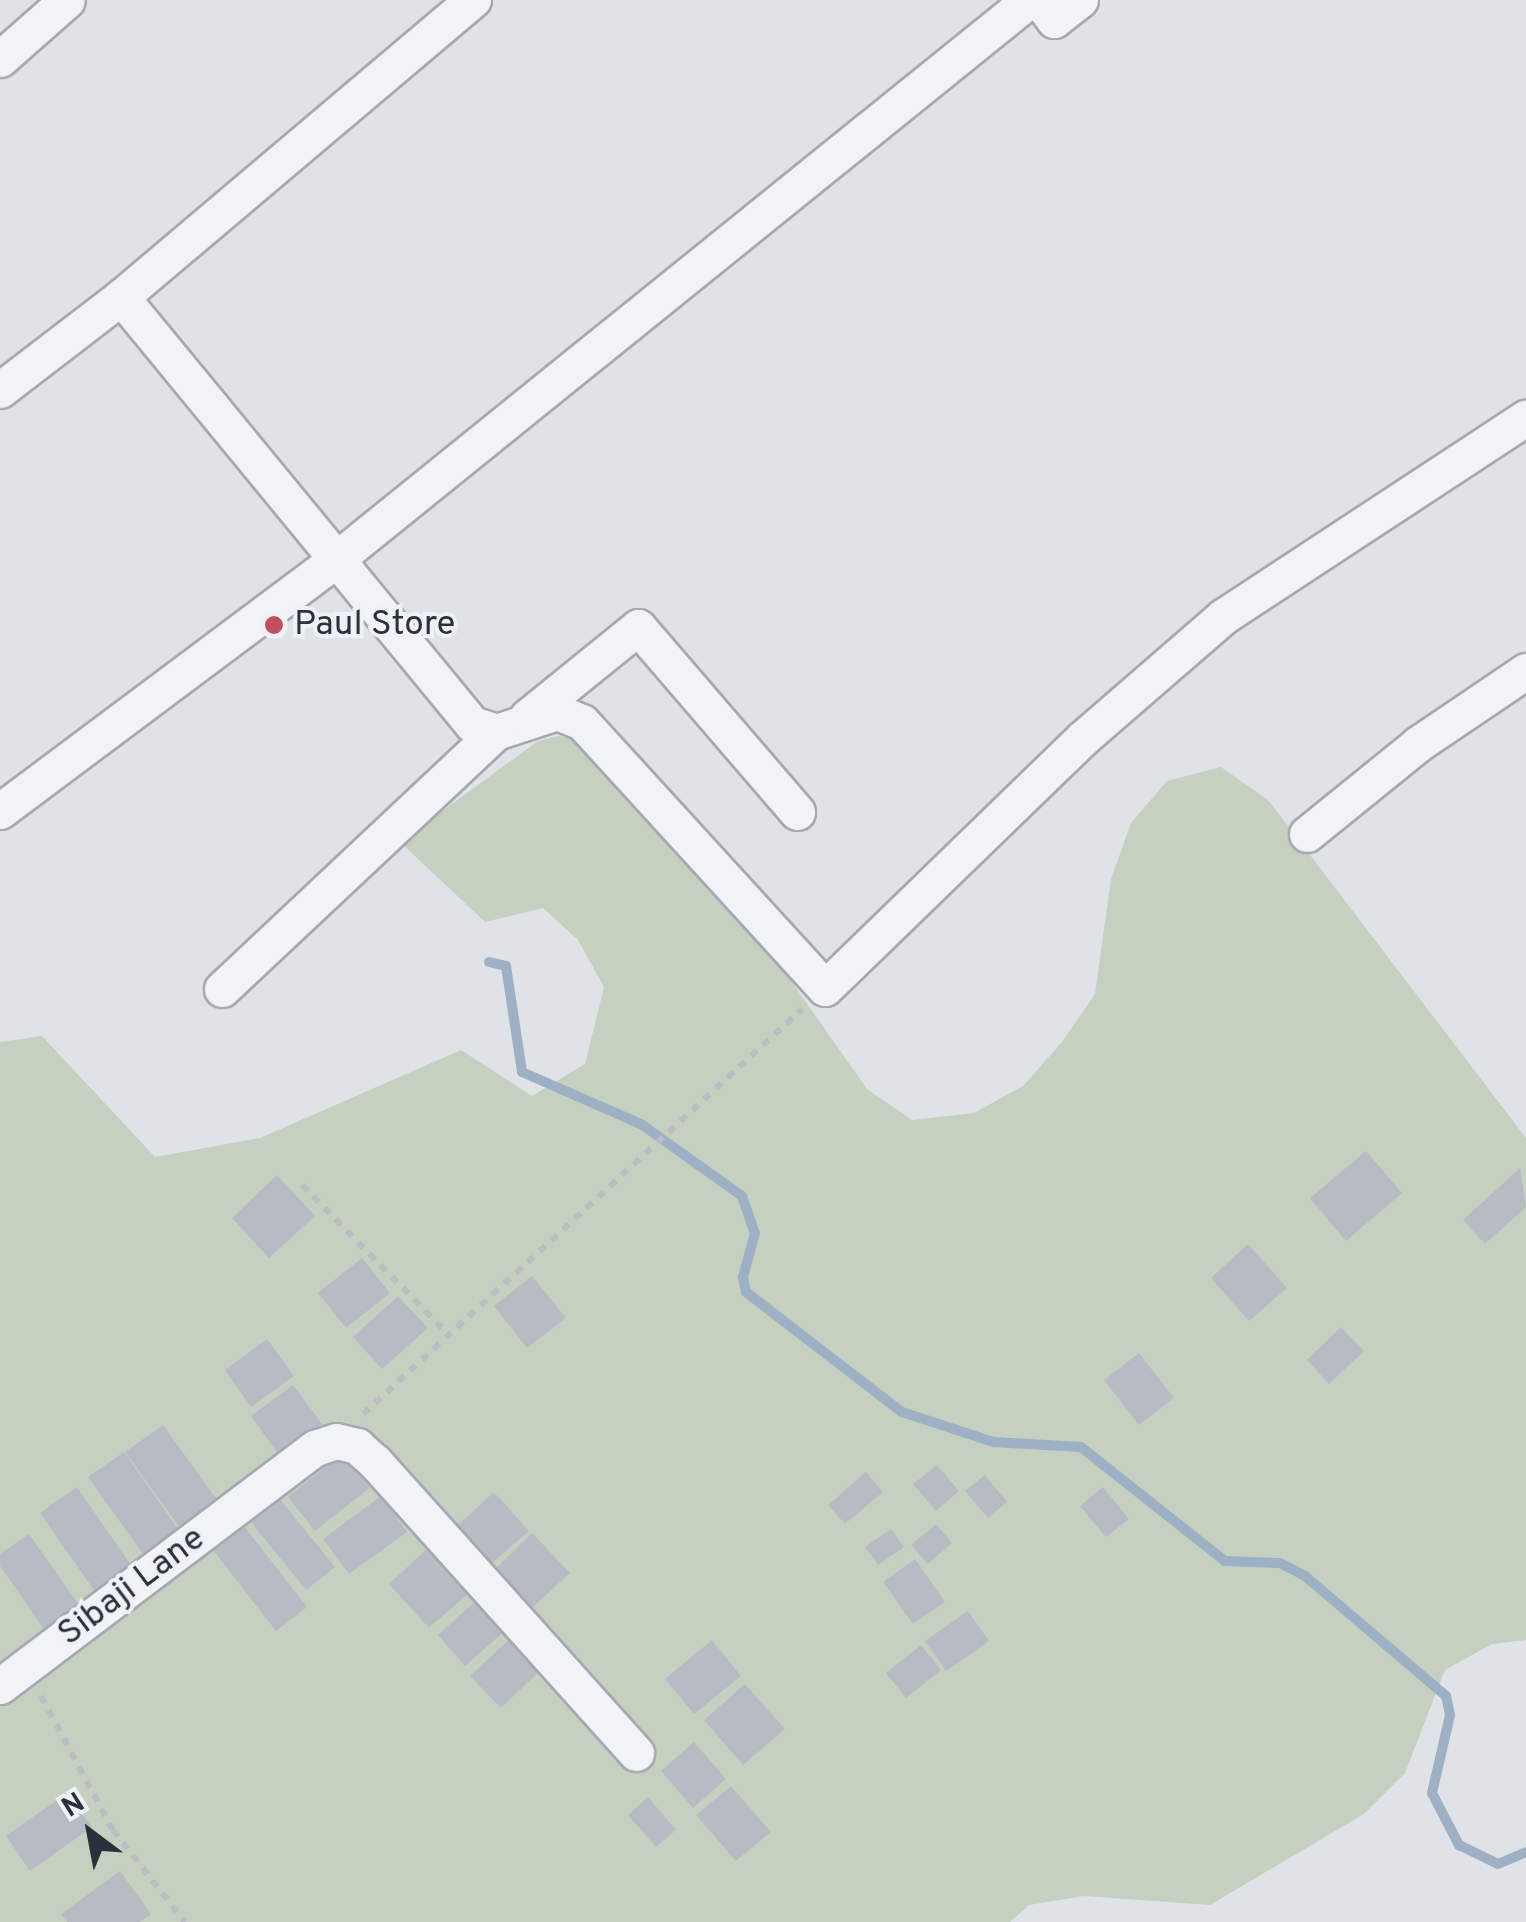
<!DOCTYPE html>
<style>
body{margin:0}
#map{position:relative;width:1526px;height:1922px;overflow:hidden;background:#dfe2e7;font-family:Overpass,sans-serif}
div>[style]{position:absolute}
.green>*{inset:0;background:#c5d0c1}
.stream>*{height:10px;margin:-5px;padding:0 5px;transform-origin:5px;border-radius:5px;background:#9db0c4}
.building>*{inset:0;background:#b7bcc4}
.path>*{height:6px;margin-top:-3px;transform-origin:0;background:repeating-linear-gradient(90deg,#babdc2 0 8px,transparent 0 16px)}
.roads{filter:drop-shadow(2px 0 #a5a9b1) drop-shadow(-2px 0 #a5a9b1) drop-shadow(0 2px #a5a9b1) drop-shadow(0 -2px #a5a9b1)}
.minor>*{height:35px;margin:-17.5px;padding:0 17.5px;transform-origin:17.5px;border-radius:17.5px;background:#f2f3f6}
.dots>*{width:28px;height:28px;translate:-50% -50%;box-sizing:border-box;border:5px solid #eff1f5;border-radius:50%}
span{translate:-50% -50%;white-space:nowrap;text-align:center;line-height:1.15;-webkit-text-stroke:8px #eff1f5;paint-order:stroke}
.poi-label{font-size:35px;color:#2a313d}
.left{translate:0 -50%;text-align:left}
.street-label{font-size:35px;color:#2a313d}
.north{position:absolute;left:40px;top:1782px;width:100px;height:100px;-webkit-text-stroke:8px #eff1f5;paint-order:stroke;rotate:328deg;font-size:28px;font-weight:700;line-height:40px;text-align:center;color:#2a313d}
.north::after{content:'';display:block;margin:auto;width:35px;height:45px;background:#2a313d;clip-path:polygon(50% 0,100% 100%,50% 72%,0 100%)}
</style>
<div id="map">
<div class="green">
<div style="clip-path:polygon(559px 736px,580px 740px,753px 927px,867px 1089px,912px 1120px,974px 1113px,1023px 1086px,1062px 1042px,1095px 994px,1111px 879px,1131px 823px,1167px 781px,1221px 767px,1268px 800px,1526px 1138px,1526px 1640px,1492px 1644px,1445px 1670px,1405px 1773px,1364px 1814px,1210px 1905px,1084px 1896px,1029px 1905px,1010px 1922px,0 1922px,0 1042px,42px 1036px,155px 1157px,260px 1138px,461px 1050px,532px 1096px,585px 1064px,604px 987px,578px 940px,543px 908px,485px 922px,400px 842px,538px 741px)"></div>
</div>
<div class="stream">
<div style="left:489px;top:962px;width:17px;rotate:13deg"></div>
<div style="left:506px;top:966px;width:107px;rotate:81.4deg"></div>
<div style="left:522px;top:1072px;width:130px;rotate:23.6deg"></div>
<div style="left:641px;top:1124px;width:124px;rotate:35.5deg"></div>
<div style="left:742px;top:1196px;width:39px;rotate:71deg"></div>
<div style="left:755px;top:1233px;width:46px;rotate:105.3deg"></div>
<div style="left:743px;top:1277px;width:15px;rotate:79deg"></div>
<div style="left:746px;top:1292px;width:197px;rotate:37.6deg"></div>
<div style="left:902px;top:1412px;width:97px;rotate:18.1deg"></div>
<div style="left:994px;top:1442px;width:87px;rotate:3.3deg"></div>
<div style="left:1081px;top:1447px;width:184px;rotate:38.4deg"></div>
<div style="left:1225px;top:1561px;width:55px;rotate:2.1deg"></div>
<div style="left:1280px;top:1563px;width:28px;rotate:27deg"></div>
<div style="left:1305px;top:1576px;width:185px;rotate:40.4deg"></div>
<div style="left:1446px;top:1696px;width:19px;rotate:78deg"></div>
<div style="left:1450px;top:1715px;width:80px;rotate:103deg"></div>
<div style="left:1432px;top:1793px;width:59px;rotate:62.6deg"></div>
<div style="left:1459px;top:1845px;width:43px;rotate:26deg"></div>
<div style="left:1498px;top:1864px;width:30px;rotate:-23deg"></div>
</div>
<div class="building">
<div style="clip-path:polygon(1366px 1151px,1402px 1193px,1346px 1241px,1310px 1198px)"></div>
<div style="clip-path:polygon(1520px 1168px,1526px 1207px,1485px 1244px,1463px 1220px)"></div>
<div style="clip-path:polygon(277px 1175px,315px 1216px,269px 1258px,232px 1218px)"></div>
<div style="clip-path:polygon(1248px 1244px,1287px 1288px,1249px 1321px,1211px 1278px)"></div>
<div style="clip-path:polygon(362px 1258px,390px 1293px,346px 1328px,318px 1293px)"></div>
<div style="clip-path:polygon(532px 1276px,566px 1318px,527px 1348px,494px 1306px)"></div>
<div style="clip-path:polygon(398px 1296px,428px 1328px,382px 1369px,353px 1337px)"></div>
<div style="clip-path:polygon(1341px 1327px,1364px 1351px,1329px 1384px,1307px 1360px)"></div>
<div style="clip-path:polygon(267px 1339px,294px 1376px,251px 1407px,225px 1370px)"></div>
<div style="clip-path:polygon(1139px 1353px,1174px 1398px,1139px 1425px,1104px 1380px)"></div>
<div style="clip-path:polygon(293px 1385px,322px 1424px,279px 1455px,251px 1416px)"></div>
<div style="clip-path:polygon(163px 1425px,218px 1501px,180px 1528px,125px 1452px)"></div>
<div style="clip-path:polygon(124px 1452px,180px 1532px,145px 1557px,88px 1477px)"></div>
<div style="clip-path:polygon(344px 1452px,372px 1486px,315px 1531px,288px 1497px)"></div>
<div style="clip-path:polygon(937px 1465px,959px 1491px,936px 1511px,913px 1484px)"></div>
<div style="clip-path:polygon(866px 1472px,883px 1492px,845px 1524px,828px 1505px)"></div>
<div style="clip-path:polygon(985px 1475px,1007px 1502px,988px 1518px,965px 1491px)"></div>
<div style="clip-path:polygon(77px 1487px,133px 1568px,96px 1593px,40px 1513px)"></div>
<div style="clip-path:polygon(1103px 1487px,1129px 1519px,1106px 1537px,1080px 1506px)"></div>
<div style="clip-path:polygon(494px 1492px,529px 1531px,491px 1564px,457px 1526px)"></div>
<div style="clip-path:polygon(381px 1496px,407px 1532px,349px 1574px,323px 1539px)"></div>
<div style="clip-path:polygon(279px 1498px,335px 1567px,306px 1590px,251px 1522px)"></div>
<div style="clip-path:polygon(936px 1524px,952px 1543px,928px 1564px,911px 1545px)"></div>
<div style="clip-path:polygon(244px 1526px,307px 1607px,276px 1631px,213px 1550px)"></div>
<div style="clip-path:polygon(891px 1529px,904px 1547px,878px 1565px,865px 1547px)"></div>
<div style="clip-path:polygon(532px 1533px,570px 1573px,532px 1608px,495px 1569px)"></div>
<div style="clip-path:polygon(29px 1534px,79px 1605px,44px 1629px,0 1566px,0 1554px)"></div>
<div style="clip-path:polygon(430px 1546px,471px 1591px,429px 1628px,389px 1584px)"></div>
<div style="clip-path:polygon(915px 1559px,945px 1602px,913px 1624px,883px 1582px)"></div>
<div style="clip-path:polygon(480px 1597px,508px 1628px,465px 1666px,438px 1635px)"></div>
<div style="clip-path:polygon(968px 1611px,989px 1641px,946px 1671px,925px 1641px)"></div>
<div style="clip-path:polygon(513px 1636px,544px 1667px,501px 1708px,470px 1676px)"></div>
<div style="clip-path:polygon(712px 1640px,741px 1676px,694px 1714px,665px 1679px)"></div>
<div style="clip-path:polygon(921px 1645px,941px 1670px,906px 1698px,886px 1673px)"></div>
<div style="clip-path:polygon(745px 1684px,785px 1729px,743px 1765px,704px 1720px)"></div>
<div style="clip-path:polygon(694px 1742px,726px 1779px,693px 1808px,661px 1771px)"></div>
<div style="clip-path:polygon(731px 1786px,771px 1832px,736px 1861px,696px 1815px)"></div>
<div style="clip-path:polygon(67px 1793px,92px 1827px,30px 1871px,6px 1836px)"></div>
<div style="clip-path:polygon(648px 1797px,676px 1830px,656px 1847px,628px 1815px)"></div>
<div style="clip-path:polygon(120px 1871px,151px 1914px,140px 1922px,67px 1922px,61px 1914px)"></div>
</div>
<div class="path">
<div style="left:302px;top:1185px;width:206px;rotate:45.6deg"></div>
<div style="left:363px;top:1414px;width:597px;rotate:-42.69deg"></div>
<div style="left:41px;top:1696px;width:152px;rotate:61.8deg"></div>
<div style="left:113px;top:1830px;width:117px;rotate:52deg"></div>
</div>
<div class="roads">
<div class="minor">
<div style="left:1039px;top:0;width:25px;rotate:53deg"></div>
<div style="left:1054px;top:20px;width:33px;rotate:-38deg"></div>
<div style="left:0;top:59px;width:89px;rotate:-41.4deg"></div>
<div style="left:121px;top:297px;width:553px;rotate:50.58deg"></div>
<div style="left:472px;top:724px;width:25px;rotate:18deg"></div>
<div style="left:496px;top:732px;width:64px;rotate:-18.2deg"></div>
<div style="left:557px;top:712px;width:27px;rotate:22deg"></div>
<div style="left:582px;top:722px;width:360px;rotate:47.6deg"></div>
<div style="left:825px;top:988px;width:359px;rotate:-44.1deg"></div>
<div style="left:1083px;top:738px;width:186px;rotate:-40.9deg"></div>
<div style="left:1224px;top:616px;width:361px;rotate:-33.3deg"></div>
<div style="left:0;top:390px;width:153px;rotate:-37.5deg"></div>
<div style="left:121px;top:297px;width:461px;rotate:-40.2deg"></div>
<div style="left:527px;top:717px;width:143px;rotate:-39deg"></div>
<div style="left:638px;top:627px;width:244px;rotate:49.3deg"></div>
<div style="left:0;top:811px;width:417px;rotate:-36.8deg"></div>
<div style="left:334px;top:561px;width:893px;rotate:-38.91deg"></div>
<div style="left:1307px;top:834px;width:143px;rotate:-39deg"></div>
<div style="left:1418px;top:744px;width:130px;rotate:-34.1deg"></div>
<div style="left:222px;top:989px;width:376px;rotate:-43.2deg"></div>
<div style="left:0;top:1686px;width:395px;rotate:-37.1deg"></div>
<div style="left:315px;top:1448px;width:22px;rotate:-18deg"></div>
<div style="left:336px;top:1441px;width:22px;rotate:13deg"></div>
<div style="left:357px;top:1446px;width:24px;rotate:42deg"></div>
<div style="left:375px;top:1462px;width:391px;rotate:48.1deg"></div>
</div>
</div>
<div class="dots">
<div style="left:274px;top:625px;background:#c24f5f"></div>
</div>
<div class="poi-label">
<span class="left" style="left:294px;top:625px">Paul Store</span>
</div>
<div class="street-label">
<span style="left:132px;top:1587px;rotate:-37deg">Sibaji Lane</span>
</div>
<div class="north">N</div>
</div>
